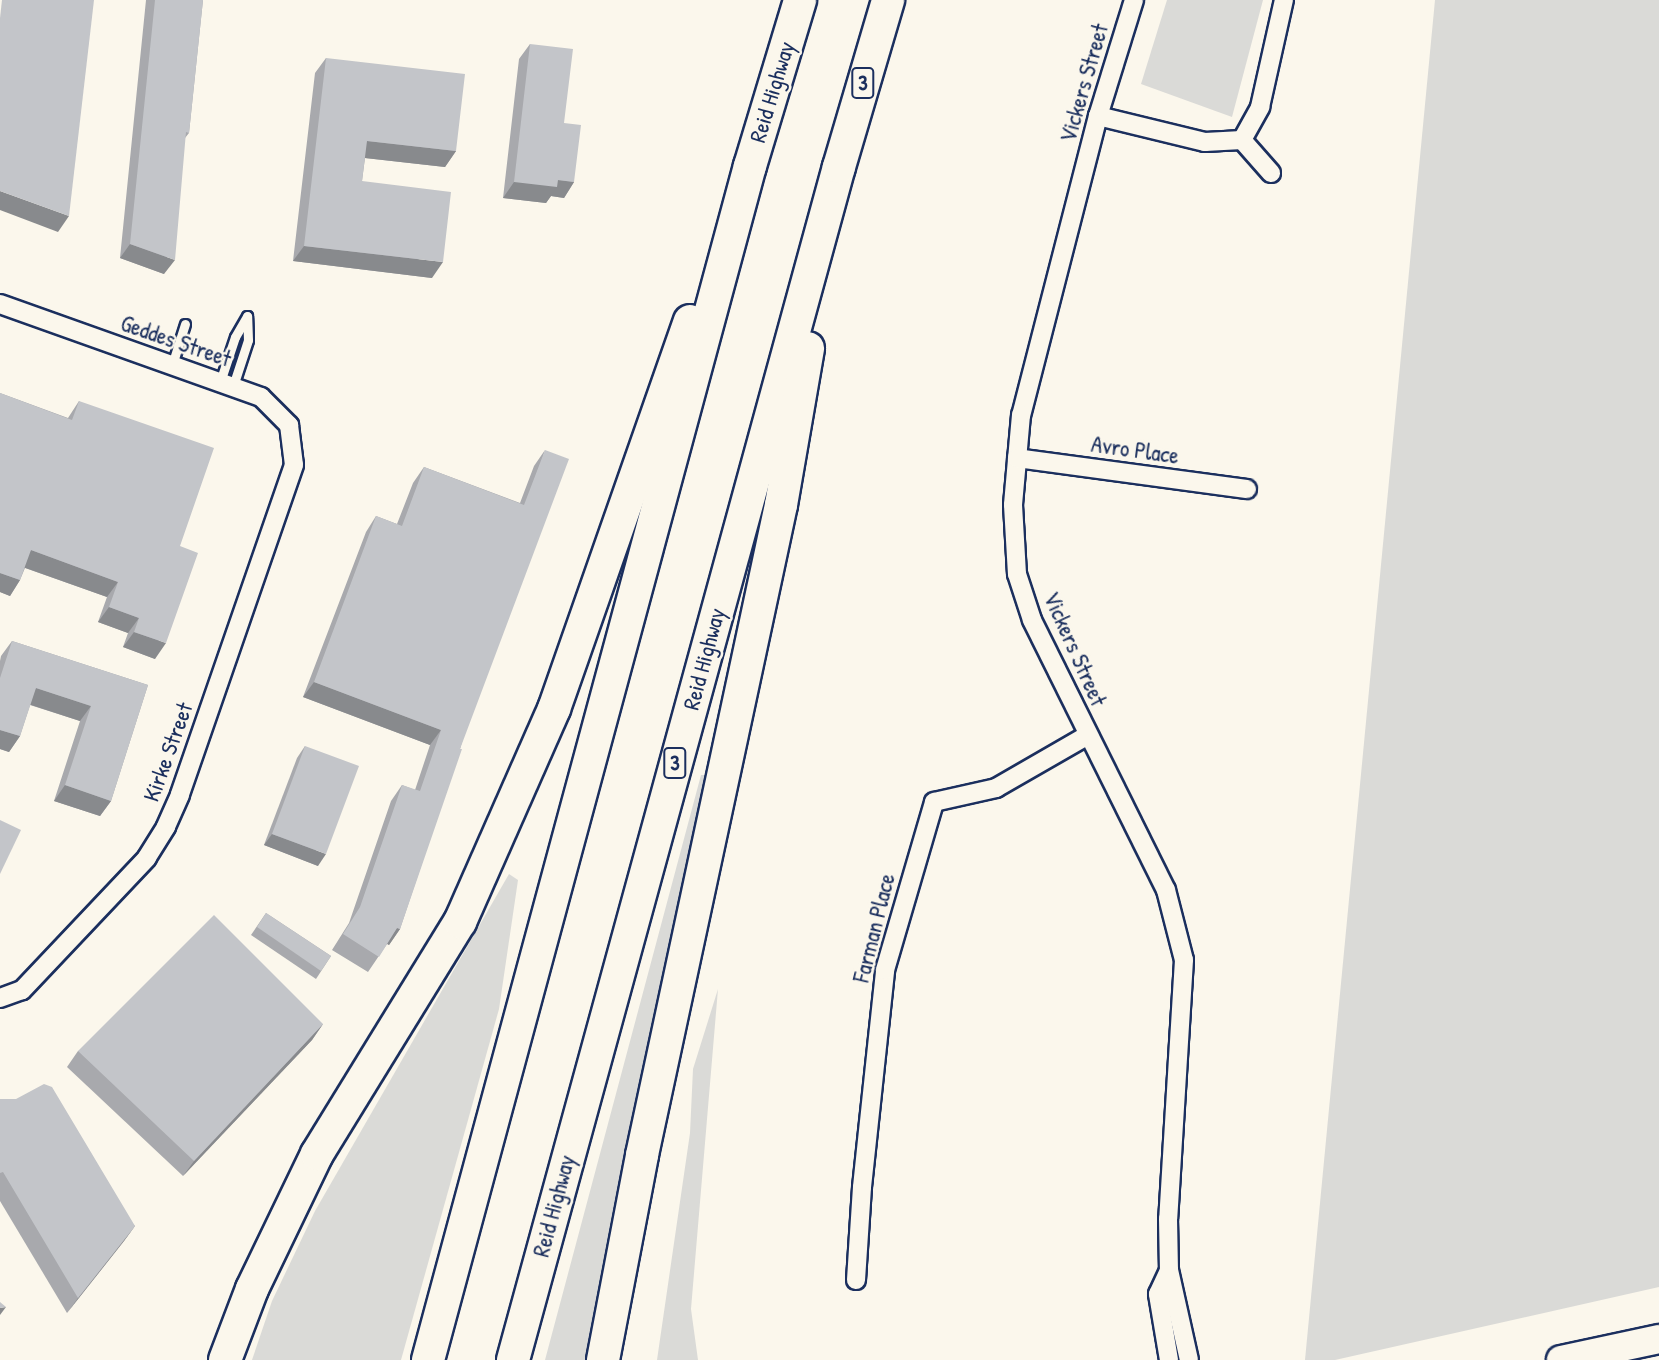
<!DOCTYPE html>
<style>
body{margin:0}
#map{position:relative;width:1659px;height:1360px;overflow:hidden;background:#fbf7ec;font-family:"Patrick Hand",sans-serif}
div>[style]{position:absolute}
.green>*{inset:0;background:#dadad7}
.roads{filter:drop-shadow(2px 0 #1b2f5e) drop-shadow(-2px 0 #1b2f5e) drop-shadow(0 2px #1b2f5e) drop-shadow(0 -2px #1b2f5e)}
.service>*{height:9px;margin:-4.5px;padding:0 4.5px;transform-origin:4.5px;border-radius:4.5px;background:#fbf7ec}
.minor>*{height:18px;margin:-9px;padding:0 9px;transform-origin:9px;border-radius:9px;background:#fbf7ec}
.trunk>*{height:28px;margin:-14px;padding:0 14px;transform-origin:14px;border-radius:14px;background:#fbf7ec}
.motorway>*{height:32px;margin:-16px;padding:0 16px;transform-origin:16px;border-radius:16px;background:#fbf7ec}
.wall>*{inset:0;background:#a8a9ad}
.shaded-wall>*{inset:0;background:#888a8d}
.building>*{inset:0;background:#c3c5c9}
span{translate:-50% -50%;white-space:nowrap;text-align:center;line-height:1.15;-webkit-text-stroke:5px #fbf7ec;paint-order:stroke}
.shield-label span{padding:2px 5px;background:#fbf7ec;border:2px solid;border-radius:5px;-webkit-text-stroke-width:0}
.shield-label{font-size:21px;color:#1b2f5e;font-weight:700}
.street-label{font-size:23px;color:#1b2f5e}
</style>
<div id="map">
<div class="green">
<div style="clip-path:polygon(1167px 0,1263px 0,1232px 117px,1141px 84px)"></div>
<div style="clip-path:polygon(1435px 0,1659px 0,1659px 1287px,1335px 1360px,1305px 1360px)"></div>
<div style="clip-path:polygon(701px 775px,712px 775px,617px 1196px,588px 1360px,545px 1360px)"></div>
<div style="clip-path:polygon(509px 874px,518px 880px,499px 1009px,401px 1360px,252px 1360px,272px 1301px,315px 1211px)"></div>
<div style="clip-path:polygon(718px 989px,691px 1309px,698px 1360px,657px 1360px,690px 1133px,693px 1069px)"></div>
</div>
<div class="roads">
<div class="service">
<div style="left:172px;top:365px;width:43px;rotate:-72.4deg"></div>
<div style="left:220px;top:382px;width:47px;rotate:-71.6deg"></div>
<div style="left:235px;top:337px;width:24px;rotate:-60deg"></div>
<div style="left:233px;top:386px;width:48px;rotate:-71.9deg"></div>
<div style="left:248px;top:340px;width:24px;rotate:-92deg"></div>
</div>
<div class="minor">
<div style="left:1134px;top:0;width:121px;rotate:107.2deg"></div>
<div style="left:1098px;top:116px;width:309px;rotate:104.4deg"></div>
<div style="left:1021px;top:415px;width:90px;rotate:95.1deg"></div>
<div style="left:1013px;top:505px;width:69px;rotate:86.7deg"></div>
<div style="left:1017px;top:574px;width:48px;rotate:71.9deg"></div>
<div style="left:1032px;top:620px;width:301px;rotate:63.6deg"></div>
<div style="left:1166px;top:890px;width:72px;rotate:75.6deg"></div>
<div style="left:1184px;top:960px;width:259px;rotate:93.5deg"></div>
<div style="left:1168px;top:1219px;width:51px;rotate:88.9deg"></div>
<div style="left:1169px;top:1270px;width:92px;rotate:77.5deg"></div>
<div style="left:1098px;top:116px;width:110px;rotate:13.7deg"></div>
<div style="left:1205px;top:142px;width:37px;rotate:-3deg"></div>
<div style="left:1242px;top:140px;width:38px;rotate:-61deg"></div>
<div style="left:1260px;top:107px;width:110px;rotate:-77.4deg"></div>
<div style="left:1242px;top:140px;width:44px;rotate:48.7deg"></div>
<div style="left:0;top:304px;width:277px;rotate:19.6deg"></div>
<div style="left:261px;top:397px;width:40px;rotate:45deg"></div>
<div style="left:289px;top:425px;width:40px;rotate:82.9deg"></div>
<div style="left:294px;top:465px;width:349px;rotate:109.1deg"></div>
<div style="left:180px;top:795px;width:35px;rotate:114deg"></div>
<div style="left:166px;top:827px;width:36px;rotate:122deg"></div>
<div style="left:147px;top:858px;width:182px;rotate:133.4deg"></div>
<div style="left:22px;top:990px;width:23px;rotate:160deg"></div>
<div style="left:1017px;top:458px;width:232px;rotate:7.7deg"></div>
<div style="left:856px;top:1280px;width:93px;rotate:-86.3deg"></div>
<div style="left:862px;top:1187px;width:218px;rotate:-83.9deg"></div>
<div style="left:885px;top:970px;width:175px;rotate:-73.7deg"></div>
<div style="left:934px;top:802px;width:64px;rotate:-12.7deg"></div>
<div style="left:996px;top:788px;width:106px;rotate:-29.9deg"></div>
<div style="left:1169px;top:1360px;width:67px;rotate:-99.5deg"></div>
<div style="left:1158px;top:1294px;width:26px;rotate:-65deg"></div>
</div>
<div class="trunk">
<div style="left:1561px;top:1360px;width:100px;rotate:-12.1deg"></div>
</div>
<div class="motorway">
<div style="left:225px;top:1360px;width:76px;rotate:-69.2deg"></div>
<div style="left:252px;top:1289px;width:150px;rotate:-64.3deg"></div>
<div style="left:317px;top:1154px;width:273px;rotate:-58.4deg"></div>
<div style="left:460px;top:922px;width:233px;rotate:-66.2deg"></div>
<div style="left:554px;top:709px;width:411px;rotate:-70.7deg"></div>
<div style="left:428px;top:1360px;width:1237px;rotate:-74.91deg"></div>
<div style="left:750px;top:166px;width:173px;rotate:-73.2deg"></div>
<div style="left:513px;top:1360px;width:1237px;rotate:-74.72deg"></div>
<div style="left:839px;top:167px;width:174px;rotate:-73.6deg"></div>
<div style="left:603px;top:1360px;width:209px;rotate:-79.2deg"></div>
<div style="left:642px;top:1155px;width:665px;rotate:-77.93deg"></div>
<div style="left:781px;top:505px;width:159px;rotate:-80.2deg"></div>
</div>
</div>
<div class="wall">
<div style="clip-path:polygon(146px 0,203px 0,189px 133px,185px 138px,164px 274px,120px 258px)"></div>
<div style="clip-path:polygon(530px 44px,564px 123px,574px 182px,564px 198px,551px 196px,546px 203px,503px 198px,519px 59px)"></div>
<div style="clip-path:polygon(326px 58px,456px 151px,445px 167px,365px 158px,362px 181px,432px 278px,293px 261px,315px 73px)"></div>
<div style="clip-path:polygon(0 393px,68px 418px,79px 401px,180px 546px,155px 659px,123px 647px,128px 633px,98px 622px,107px 597px,25px 568px,20px 580px,10px 596px,0 592px)"></div>
<div style="clip-path:polygon(545px 450px,460px 749px,400px 929px,389px 945px,387px 944px,368px 972px,332px 950px,349px 923px,391px 801px,402px 785px,415px 790px,430px 745px,303px 697px,366px 532px,376px 516px,397px 524px,413px 483px,424px 467px,520px 503px,534px 466px)"></div>
<div style="clip-path:polygon(12px 641px,148px 685px,111px 801px,100px 816px,54px 801px,80px 721px,30px 705px,20px 736px,9px 752px,0 749px,0 661px,1px 656px)"></div>
<div style="clip-path:polygon(305px 746px,318px 866px,264px 845px,297px 758px)"></div>
<div style="clip-path:polygon(266px 913px,331px 956px,316px 979px,251px 935px)"></div>
<div style="clip-path:polygon(323px 1024px,312px 1040px,183px 1176px,67px 1067px,78px 1051px)"></div>
<div style="clip-path:polygon(0 1099px,135px 1226px,124px 1241px,67px 1313px,0 1201px)"></div>
</div>
<div class="shaded-wall">
<div style="clip-path:polygon(367px 141px,456px 151px,445px 167px,356px 157px)"></div>
<div style="clip-path:polygon(558px 180px,574px 182px,564px 198px,551px 196px,546px 203px,503px 198px,514px 182px)"></div>
<div style="clip-path:polygon(0 191px,69px 216px,58px 232px,0 210px)"></div>
<div style="clip-path:polygon(130px 244px,175px 260px,164px 274px,120px 258px)"></div>
<div style="clip-path:polygon(304px 246px,443px 262px,432px 278px,293px 261px)"></div>
<div style="clip-path:polygon(31px 550px,118px 582px,107px 597px,20px 566px)"></div>
<div style="clip-path:polygon(0 573px,20px 580px,10px 596px,0 592px)"></div>
<div style="clip-path:polygon(109px 607px,139px 618px,128px 633px,98px 622px)"></div>
<div style="clip-path:polygon(134px 632px,166px 643px,155px 659px,123px 647px)"></div>
<div style="clip-path:polygon(314px 682px,441px 730px,430px 745px,303px 697px)"></div>
<div style="clip-path:polygon(36px 688px,91px 706px,80px 721px,25px 703px)"></div>
<div style="clip-path:polygon(0 730px,20px 736px,9px 752px,0 749px)"></div>
<div style="clip-path:polygon(65px 785px,111px 801px,100px 816px,54px 801px)"></div>
<div style="clip-path:polygon(272px 834px,326px 854px,318px 866px,264px 845px)"></div>
<div style="clip-path:polygon(397px 928px,400px 929px,389px 945px,386px 943px)"></div>
<div style="clip-path:polygon(323px 1024px,312px 1040px,183px 1176px,194px 1161px)"></div>
<div style="clip-path:polygon(135px 1226px,124px 1241px,67px 1313px,78px 1298px)"></div>
<div style="clip-path:polygon(6px 1307px,0 1315px,0 1308px)"></div>
</div>
<div class="building">
<div style="clip-path:polygon(2px 0,94px 0,69px 216px,0 191px,0 18px)"></div>
<div style="clip-path:polygon(155px 0,203px 0,189px 133px,186px 132px,175px 260px,130px 244px)"></div>
<div style="clip-path:polygon(530px 44px,573px 49px,564px 123px,581px 125px,574px 182px,558px 180px,557px 187px,514px 182px)"></div>
<div style="clip-path:polygon(326px 58px,465px 74px,456px 151px,367px 141px,362px 181px,451px 192px,443px 262px,304px 246px)"></div>
<div style="clip-path:polygon(0 393px,72px 420px,79px 401px,214px 448px,180px 546px,198px 553px,166px 643px,134px 632px,139px 618px,109px 607px,118px 582px,31px 550px,20px 580px,0 573px)"></div>
<div style="clip-path:polygon(545px 450px,569px 459px,460px 749px,462px 749px,400px 929px,397px 928px,379px 957px,343px 934px,360px 907px,402px 785px,420px 791px,441px 730px,314px 682px,376px 516px,402px 526px,424px 467px,524px 505px)"></div>
<div style="clip-path:polygon(12px 641px,148px 685px,111px 801px,65px 785px,91px 706px,36px 688px,20px 736px,0 730px,0 678px)"></div>
<div style="clip-path:polygon(305px 746px,359px 766px,326px 854px,272px 834px)"></div>
<div style="clip-path:polygon(0 820px,21px 830px,0 874px)"></div>
<div style="clip-path:polygon(266px 913px,331px 956px,321px 971px,257px 927px)"></div>
<div style="clip-path:polygon(214px 915px,323px 1024px,194px 1161px,78px 1051px)"></div>
<div style="clip-path:polygon(44px 1084px,52px 1087px,135px 1226px,78px 1298px,3px 1172px,0 1173px,0 1099px,16px 1099px)"></div>
<div style="clip-path:polygon(0 1302px,6px 1307px,0 1308px)"></div>
</div>
<div class="shield-label">
<span style="left:863px;top:83px">3</span>
<span style="left:675px;top:763px">3</span>
</div>
<div class="street-label">
<span style="left:1084px;top:83px;rotate:-74deg">Vickers Street</span>
<span style="left:772px;top:92px;rotate:-73deg">Reid Highway</span>
<span style="left:176px;top:341px;rotate:19deg">Geddes Street</span>
<span style="left:1135px;top:450px;rotate:8deg">Avro Place</span>
<span style="left:1075px;top:649px;rotate:66deg">Vickers Street</span>
<span style="left:704px;top:659px;rotate:-75deg">Reid Highway</span>
<span style="left:168px;top:752px;rotate:-70deg">Kirke Street</span>
<span style="left:874px;top:928px;rotate:-76deg">Farman Place</span>
<span style="left:554px;top:1206px;rotate:-75deg">Reid Highway</span>
</div>
</div>
